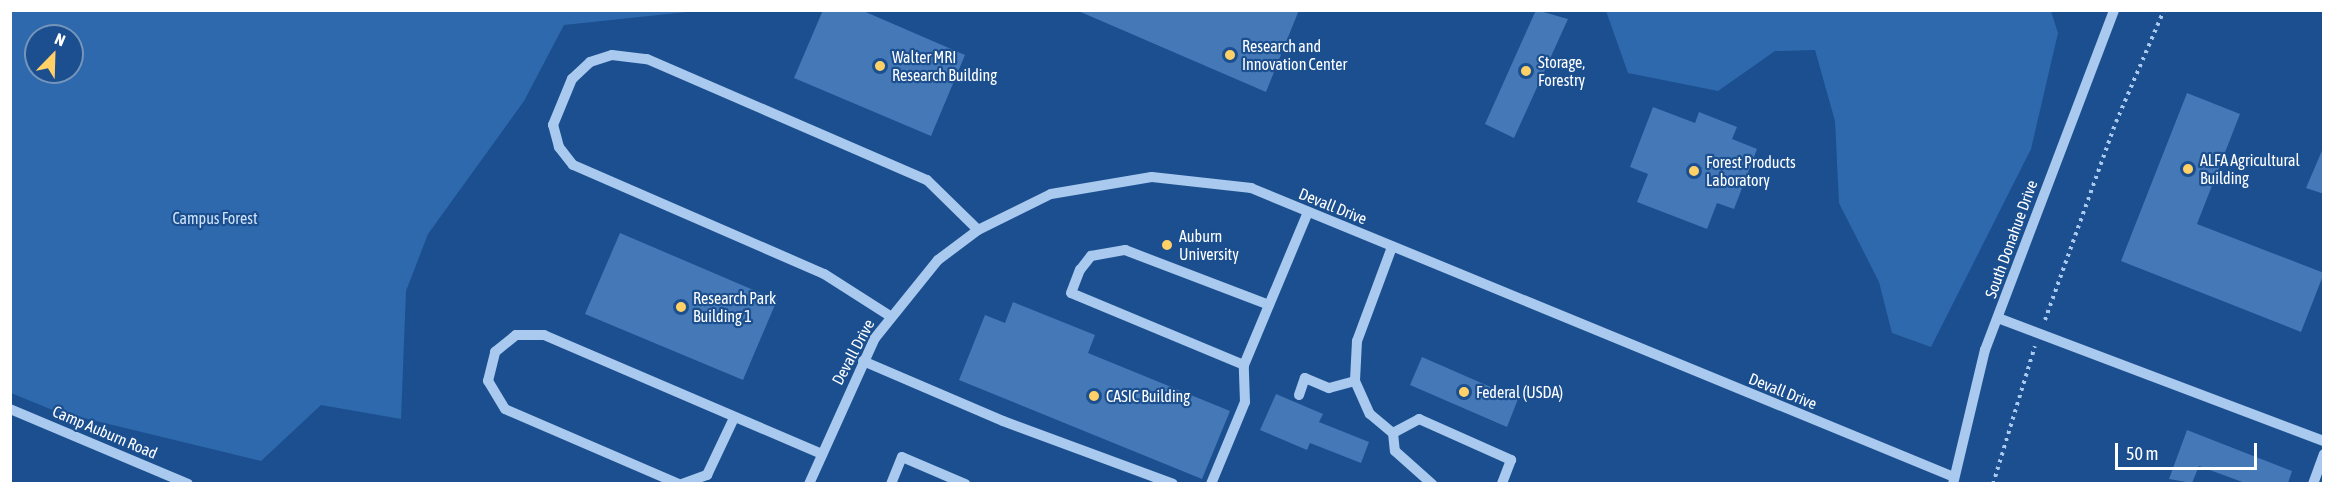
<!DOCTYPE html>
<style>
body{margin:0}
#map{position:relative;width:2334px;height:494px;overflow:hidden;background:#1b4f8f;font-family:"Asap Condensed",sans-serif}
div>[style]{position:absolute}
.green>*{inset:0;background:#2e69ad}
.building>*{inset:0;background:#4478b7}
.path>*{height:4px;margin-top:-2px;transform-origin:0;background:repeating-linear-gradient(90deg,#a9c9ee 0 3px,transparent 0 7.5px)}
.minor>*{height:10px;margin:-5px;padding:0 5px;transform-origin:5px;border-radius:5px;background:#a9c9ee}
.dots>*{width:16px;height:16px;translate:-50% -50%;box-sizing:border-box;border:3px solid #1b4f8f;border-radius:50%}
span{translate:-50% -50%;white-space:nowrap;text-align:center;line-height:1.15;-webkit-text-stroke:4.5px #1b4f8f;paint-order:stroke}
.poi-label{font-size:16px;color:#fff}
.left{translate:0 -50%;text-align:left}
.street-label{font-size:16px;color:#fff}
.park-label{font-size:16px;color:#cfe3fa}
.frame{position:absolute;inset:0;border:12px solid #fff;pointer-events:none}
.north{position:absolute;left:24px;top:24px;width:60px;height:60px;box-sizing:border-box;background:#1b4f8f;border:2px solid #7695bc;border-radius:50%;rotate:23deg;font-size:16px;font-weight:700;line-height:24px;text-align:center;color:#fff}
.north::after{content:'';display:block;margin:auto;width:21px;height:27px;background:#ffd166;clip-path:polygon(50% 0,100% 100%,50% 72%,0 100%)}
.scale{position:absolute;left:2115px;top:443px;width:142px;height:27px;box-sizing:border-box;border:3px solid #fff;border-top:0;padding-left:8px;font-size:18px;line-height:21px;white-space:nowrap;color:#fff;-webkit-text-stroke:4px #1b4f8f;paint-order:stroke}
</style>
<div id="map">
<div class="green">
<div style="clip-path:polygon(evenodd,10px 11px,11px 10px,696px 11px,564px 25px,524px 101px,428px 234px,406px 291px,401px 419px,321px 405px,261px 461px,55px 411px,11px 393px,10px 11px,36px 36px,72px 36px,72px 72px,36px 72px,36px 36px)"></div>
<div style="clip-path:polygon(1606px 11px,2051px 11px,2058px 33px,2031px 149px,1931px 347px,1892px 333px,1879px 282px,1839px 203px,1835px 121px,1815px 50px,1775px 51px,1718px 91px,1628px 73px)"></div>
</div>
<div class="building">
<div style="clip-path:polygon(823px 10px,861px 10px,965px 55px,931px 136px,794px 78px)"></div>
<div style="clip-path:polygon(1076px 10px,1299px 10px,1266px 92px)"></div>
<div style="clip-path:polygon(1536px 10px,1568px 19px,1514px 138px,1485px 124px)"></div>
<div style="clip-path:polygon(2187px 93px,2240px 114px,2197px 224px,2324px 273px,2301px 332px,2121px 261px)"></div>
<div style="clip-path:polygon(1653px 107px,1695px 123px,1699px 112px,1737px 127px,1732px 139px,1757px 149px,1734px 209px,1717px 203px,1707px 229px,1637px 202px,1648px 174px,1630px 167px)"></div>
<div style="clip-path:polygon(2324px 146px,2324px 194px,2306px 188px)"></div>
<div style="clip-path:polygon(620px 233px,777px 300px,743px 380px,585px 314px)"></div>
<div style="clip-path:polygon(1013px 302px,1095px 335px,1088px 353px,1230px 411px,1202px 479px,959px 380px,985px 315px,1005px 323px)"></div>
<div style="clip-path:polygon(1422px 357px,1518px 399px,1507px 427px,1410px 385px)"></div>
<div style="clip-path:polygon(1276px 394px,1323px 414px,1319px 422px,1369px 442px,1361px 463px,1310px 443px,1307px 450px,1260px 430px)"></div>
<div style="clip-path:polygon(2187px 430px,2292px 471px,2288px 483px,2245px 483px,2199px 466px,2192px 483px,2169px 479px)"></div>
</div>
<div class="path">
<div style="left:2045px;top:320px;width:210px;rotate:-70.3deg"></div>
<div style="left:2116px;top:122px;width:122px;rotate:-66.8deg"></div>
<div style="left:1993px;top:484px;width:144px;rotate:-73.1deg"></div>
</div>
<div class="minor">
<div style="left:1392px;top:247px;width:100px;rotate:110.4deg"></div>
<div style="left:1357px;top:341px;width:40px;rotate:92.9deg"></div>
<div style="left:1355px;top:381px;width:36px;rotate:66deg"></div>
<div style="left:1370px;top:414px;width:30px;rotate:40deg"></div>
<div style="left:1393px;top:433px;width:18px;rotate:84deg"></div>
<div style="left:1395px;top:451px;width:50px;rotate:41.7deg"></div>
<div style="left:890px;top:316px;width:78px;rotate:-147.5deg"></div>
<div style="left:824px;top:274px;width:274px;rotate:-156.5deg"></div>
<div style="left:573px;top:165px;width:23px;rotate:-128deg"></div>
<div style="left:559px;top:147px;width:23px;rotate:-105deg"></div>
<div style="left:553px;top:125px;width:50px;rotate:-67.6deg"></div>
<div style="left:572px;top:79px;width:25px;rotate:-43deg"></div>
<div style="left:590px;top:62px;width:23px;rotate:-18deg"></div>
<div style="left:612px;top:55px;width:35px;rotate:7deg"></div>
<div style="left:647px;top:59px;width:305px;rotate:23.4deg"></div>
<div style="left:927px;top:180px;width:71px;rotate:44.4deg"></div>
<div style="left:1998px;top:318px;width:348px;rotate:20.7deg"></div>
<div style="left:863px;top:361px;width:152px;rotate:23.2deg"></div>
<div style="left:1003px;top:421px;width:181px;rotate:20.3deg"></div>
<div style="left:1244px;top:365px;width:187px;rotate:-157.4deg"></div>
<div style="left:1071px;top:293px;width:25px;rotate:-69deg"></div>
<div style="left:1080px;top:270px;width:18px;rotate:-52deg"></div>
<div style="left:1091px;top:256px;width:35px;rotate:-10deg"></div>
<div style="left:1125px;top:250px;width:154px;rotate:20.9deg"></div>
<div style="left:1299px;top:395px;width:18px;rotate:-71deg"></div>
<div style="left:1305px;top:378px;width:26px;rotate:23deg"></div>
<div style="left:1329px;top:388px;width:27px;rotate:-15deg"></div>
<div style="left:10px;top:409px;width:193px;rotate:22.8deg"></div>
<div style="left:1393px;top:433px;width:30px;rotate:-28deg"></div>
<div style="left:1419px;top:419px;width:101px;rotate:24deg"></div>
<div style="left:1511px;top:460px;width:26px;rotate:111deg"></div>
<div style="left:679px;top:484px;width:189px;rotate:-156.7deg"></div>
<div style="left:505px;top:409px;width:33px;rotate:-121deg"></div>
<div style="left:488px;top:381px;width:30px;rotate:-76deg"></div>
<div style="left:495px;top:352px;width:27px;rotate:-39deg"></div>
<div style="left:516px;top:335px;width:28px"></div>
<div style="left:544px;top:335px;width:302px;rotate:23.2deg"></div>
<div style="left:682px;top:484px;width:27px;rotate:-20deg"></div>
<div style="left:707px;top:475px;width:63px;rotate:-64.7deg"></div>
<div style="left:809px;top:484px;width:160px;rotate:-65.7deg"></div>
<div style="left:875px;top:338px;width:100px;rotate:-51.1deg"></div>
<div style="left:938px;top:260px;width:50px;rotate:-36.9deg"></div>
<div style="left:978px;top:230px;width:81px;rotate:-26.3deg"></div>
<div style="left:1051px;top:194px;width:102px;rotate:-9.6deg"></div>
<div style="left:1152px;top:177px;width:100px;rotate:6.3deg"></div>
<div style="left:1251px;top:188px;width:760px;rotate:22.35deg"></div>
<div style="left:891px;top:484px;width:29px;rotate:-68deg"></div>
<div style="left:902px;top:457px;width:69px;rotate:23.2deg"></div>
<div style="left:1211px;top:484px;width:89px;rotate:-67.5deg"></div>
<div style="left:1245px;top:402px;width:37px;rotate:-92deg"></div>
<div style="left:1244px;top:365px;width:166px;rotate:-67.3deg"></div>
<div style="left:1953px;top:484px;width:138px;rotate:-76.6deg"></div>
<div style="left:1985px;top:350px;width:364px;rotate:-69.2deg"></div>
<div style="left:2313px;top:484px;width:32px;rotate:-70deg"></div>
</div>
<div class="dots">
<div style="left:1230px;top:55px;background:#ffd166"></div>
<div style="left:880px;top:66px;background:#ffd166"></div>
<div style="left:1526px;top:71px;background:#ffd166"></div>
<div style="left:2188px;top:169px;background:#ffd166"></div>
<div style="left:1694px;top:171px;background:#ffd166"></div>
<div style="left:1167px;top:245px;background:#ffd166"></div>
<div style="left:681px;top:307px;background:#ffd166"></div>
<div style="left:1464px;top:392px;background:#ffd166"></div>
<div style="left:1094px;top:396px;background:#ffd166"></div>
</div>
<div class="poi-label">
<span class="left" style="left:1242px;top:55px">Research and<br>Innovation Center</span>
<span class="left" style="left:892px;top:66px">Walter MRI<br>Research Building</span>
<span class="left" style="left:1538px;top:71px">Storage,<br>Forestry</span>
<span class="left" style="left:2200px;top:169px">ALFA Agricultural<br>Building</span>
<span class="left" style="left:1706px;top:171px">Forest Products<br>Laboratory</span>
<span class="left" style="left:1179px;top:245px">Auburn<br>University</span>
<span class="left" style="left:693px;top:307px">Research Park<br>Building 1</span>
<span class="left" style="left:1476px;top:392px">Federal (USDA)</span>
<span class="left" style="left:1106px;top:396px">CASIC Building</span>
</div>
<div class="street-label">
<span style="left:1333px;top:206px;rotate:22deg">Devall Drive</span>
<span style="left:2011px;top:239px;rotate:-70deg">South Donahue Drive</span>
<span style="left:853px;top:352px;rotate:-62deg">Devall Drive</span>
<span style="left:1783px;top:391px;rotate:22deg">Devall Drive</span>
<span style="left:105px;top:432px;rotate:23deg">Camp Auburn Road</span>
</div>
<div class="park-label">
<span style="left:215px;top:218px">Campus Forest</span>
</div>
<div class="frame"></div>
<div class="north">N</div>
<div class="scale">50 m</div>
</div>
